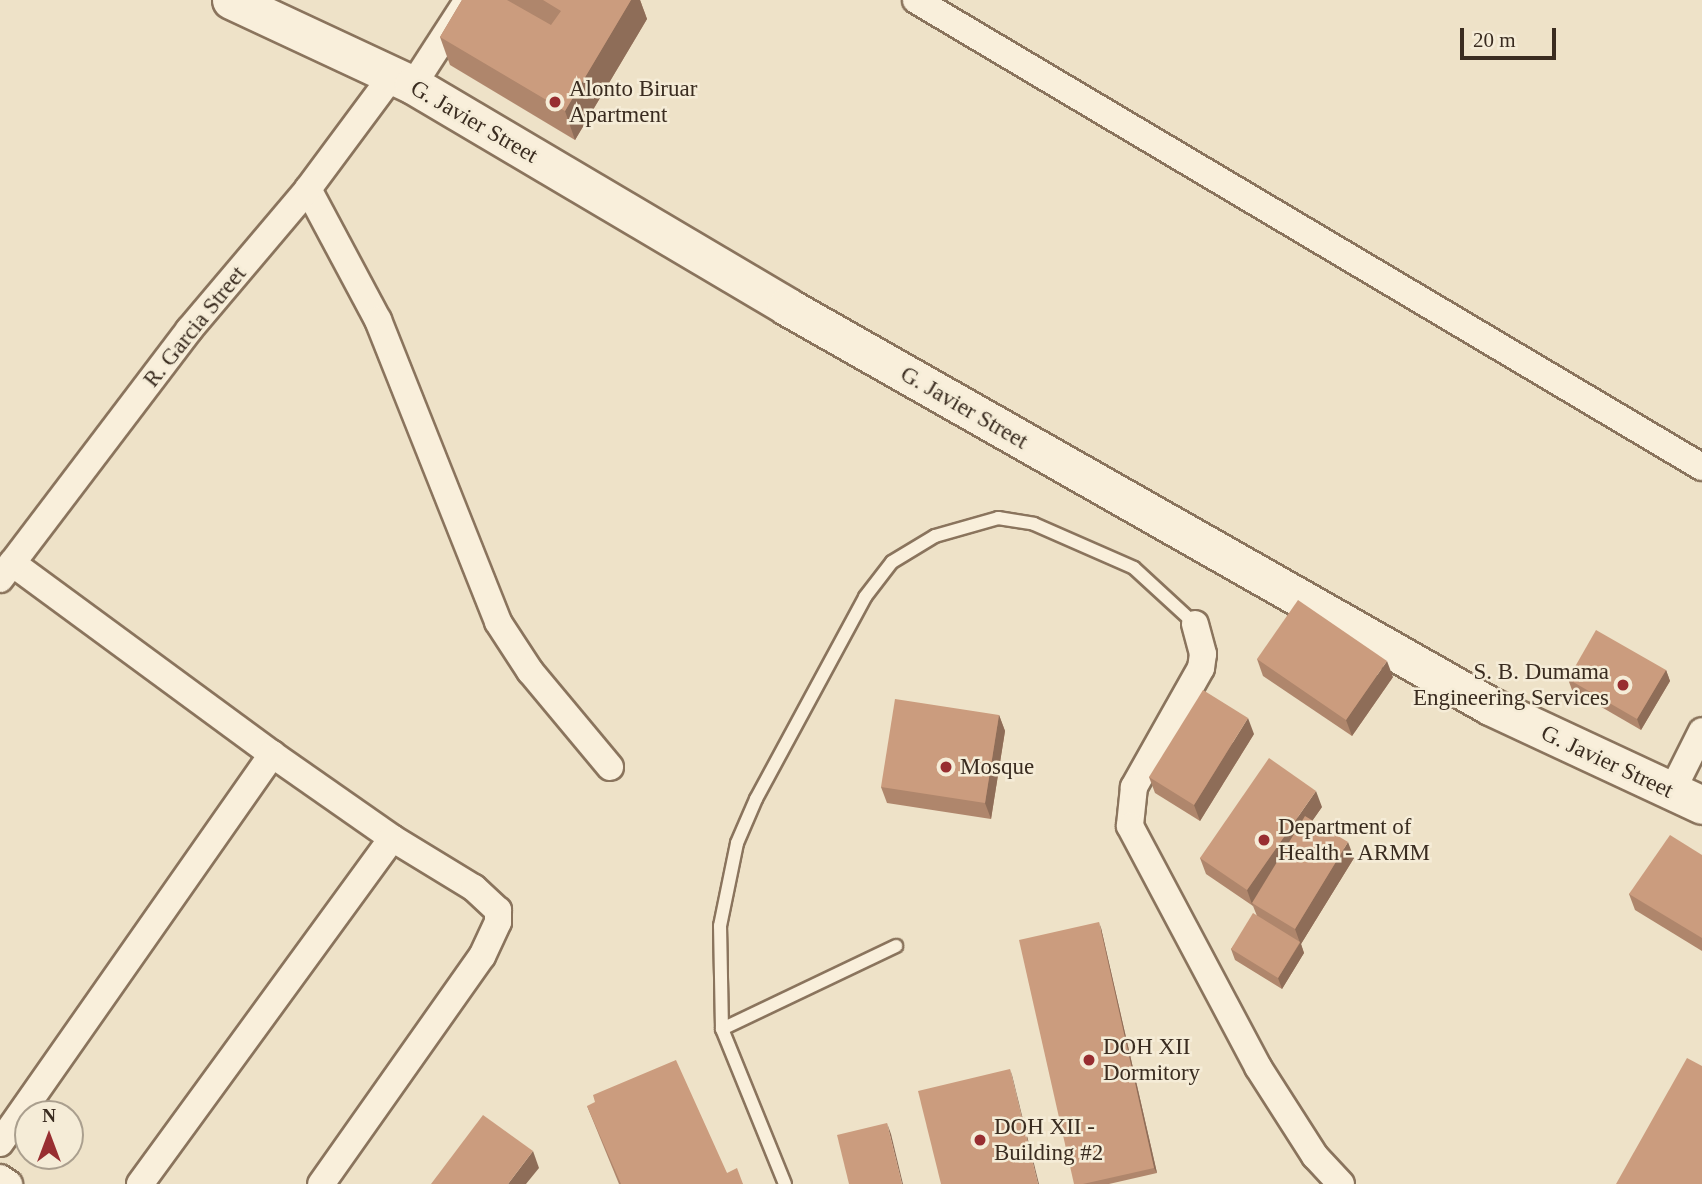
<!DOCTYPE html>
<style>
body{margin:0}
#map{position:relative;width:1702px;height:1184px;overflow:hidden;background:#eee2c8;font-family:Georgia,serif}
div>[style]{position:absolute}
.roads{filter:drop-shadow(2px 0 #8a745d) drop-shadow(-2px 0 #8a745d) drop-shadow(0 2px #8a745d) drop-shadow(0 -2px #8a745d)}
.lane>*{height:12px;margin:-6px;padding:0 6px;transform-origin:6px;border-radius:6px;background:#f9efdb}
.street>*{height:26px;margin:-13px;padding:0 13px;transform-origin:13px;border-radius:13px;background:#f9efdb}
.secondary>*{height:37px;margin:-18.5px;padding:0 18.5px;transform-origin:18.5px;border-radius:18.5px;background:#f9efdb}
.wall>*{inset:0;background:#af866c}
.shaded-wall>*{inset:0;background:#8e6d58}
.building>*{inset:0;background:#cb9c7e}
.dots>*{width:19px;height:19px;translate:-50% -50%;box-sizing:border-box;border:4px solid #f5ecd7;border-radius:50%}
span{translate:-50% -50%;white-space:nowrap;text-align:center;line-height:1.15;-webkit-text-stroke:5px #f5ecd7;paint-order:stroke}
.poi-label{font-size:23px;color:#3a2c20}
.left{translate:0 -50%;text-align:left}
.right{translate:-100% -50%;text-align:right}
.street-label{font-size:23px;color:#3a2c20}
.north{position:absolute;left:14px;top:1100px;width:70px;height:70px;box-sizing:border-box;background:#f5ecd7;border:2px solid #aa9f8e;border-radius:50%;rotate:0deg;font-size:19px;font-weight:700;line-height:28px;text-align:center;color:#3a2c20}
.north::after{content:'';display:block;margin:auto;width:24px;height:32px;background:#982e31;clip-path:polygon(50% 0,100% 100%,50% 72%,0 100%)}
.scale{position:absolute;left:1460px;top:28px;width:96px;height:32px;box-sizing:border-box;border:4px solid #3a2c20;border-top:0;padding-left:9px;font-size:21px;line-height:24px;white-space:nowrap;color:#3a2c20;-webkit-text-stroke:5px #f5ecd7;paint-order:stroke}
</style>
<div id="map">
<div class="roads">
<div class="lane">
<div style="left:722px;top:1029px;width:193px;rotate:-25.5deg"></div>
<div style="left:785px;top:1184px;width:167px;rotate:-112.1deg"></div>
<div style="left:722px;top:1029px;width:103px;rotate:-91.1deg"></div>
<div style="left:720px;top:926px;width:85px;rotate:-78.4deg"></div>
<div style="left:737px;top:843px;width:48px;rotate:-66.6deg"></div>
<div style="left:756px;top:799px;width:230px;rotate:-61.6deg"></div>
<div style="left:865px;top:597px;width:44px;rotate:-52.4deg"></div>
<div style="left:892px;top:562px;width:50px;rotate:-31.2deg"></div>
<div style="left:935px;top:536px;width:66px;rotate:-15.9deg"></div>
<div style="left:998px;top:518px;width:36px;rotate:9deg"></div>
<div style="left:1034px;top:524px;width:109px;rotate:23.7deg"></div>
<div style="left:1134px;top:568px;width:83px;rotate:42.6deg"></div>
</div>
<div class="street">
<div style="left:916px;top:0;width:914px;rotate:30.72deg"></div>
<div style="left:413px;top:85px;width:101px;rotate:-57.1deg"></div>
<div style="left:308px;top:189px;width:149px;rotate:61.9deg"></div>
<div style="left:378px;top:320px;width:325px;rotate:68.3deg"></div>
<div style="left:498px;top:622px;width:59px;rotate:56.9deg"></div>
<div style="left:530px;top:671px;width:125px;rotate:50.2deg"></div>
<div style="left:12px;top:563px;width:323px;rotate:36.3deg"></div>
<div style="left:272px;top:754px;width:146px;rotate:35deg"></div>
<div style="left:392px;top:838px;width:96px;rotate:31.4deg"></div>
<div style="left:474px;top:888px;width:33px;rotate:43deg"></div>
<div style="left:498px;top:910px;width:12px;rotate:90deg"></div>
<div style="left:498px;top:922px;width:38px;rotate:115deg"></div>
<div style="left:482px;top:956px;width:279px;rotate:125.2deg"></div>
<div style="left:0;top:579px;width:313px;rotate:-52.8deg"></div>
<div style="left:189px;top:330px;width:185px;rotate:-49.8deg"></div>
<div style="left:308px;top:189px;width:141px;rotate:-53.4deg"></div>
<div style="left:1195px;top:624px;width:31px;rotate:75deg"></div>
<div style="left:1203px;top:654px;width:14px;rotate:98deg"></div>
<div style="left:1201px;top:668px;width:137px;rotate:119.4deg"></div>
<div style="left:1134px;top:787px;width:39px;rotate:96deg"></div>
<div style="left:1130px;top:826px;width:273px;rotate:62deg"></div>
<div style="left:1258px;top:1067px;width:106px;rotate:57.4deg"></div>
<div style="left:1315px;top:1156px;width:38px;rotate:47deg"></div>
<div style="left:1671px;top:793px;width:69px;rotate:-63.4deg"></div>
<div style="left:0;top:1143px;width:475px;rotate:-55deg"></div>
<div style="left:0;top:1178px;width:11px;rotate:34deg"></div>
<div style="left:140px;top:1184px;width:428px;rotate:-53.9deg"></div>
</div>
<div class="secondary">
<div style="left:231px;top:0;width:201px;rotate:25deg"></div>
<div style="left:413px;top:85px;width:434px;rotate:30.6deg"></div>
<div style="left:786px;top:306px;width:810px;rotate:29.6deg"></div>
<div style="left:1490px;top:706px;width:234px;rotate:25deg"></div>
</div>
</div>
<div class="wall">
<div style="clip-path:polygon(462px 0,640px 0,647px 19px,575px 140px,450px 65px,440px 37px)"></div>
<div style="clip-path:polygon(1257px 659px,1393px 677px,1352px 736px,1263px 676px)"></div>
<div style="clip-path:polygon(1666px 670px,1670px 681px,1641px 730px,1572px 690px,1568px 679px)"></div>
<div style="clip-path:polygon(999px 715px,1005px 731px,991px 819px,887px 803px,881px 787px)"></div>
<div style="clip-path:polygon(1254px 734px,1200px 821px,1155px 793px,1149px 777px)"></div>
<div style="clip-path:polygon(1322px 807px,1312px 821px,1354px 858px,1301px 944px,1304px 953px,1282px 989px,1235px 960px,1231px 949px,1257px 916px,1253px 906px,1206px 874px,1200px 858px)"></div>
<div style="clip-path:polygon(1702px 855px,1702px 951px,1635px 910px,1629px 894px)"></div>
<div style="clip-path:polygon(1101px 928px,1157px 1173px,1109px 1184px,1074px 1184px)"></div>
<div style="clip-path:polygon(587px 1106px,727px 1173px,743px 1184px,619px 1184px)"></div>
</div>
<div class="shaded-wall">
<div style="clip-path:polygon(631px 0,640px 0,647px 19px,575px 140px,565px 111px)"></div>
<div style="clip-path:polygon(1387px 661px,1393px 677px,1352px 736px,1346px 720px)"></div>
<div style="clip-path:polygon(1666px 670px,1670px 681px,1641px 730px,1637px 719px)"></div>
<div style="clip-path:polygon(999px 715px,1005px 731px,991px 819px,985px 803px)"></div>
<div style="clip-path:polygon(1248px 718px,1254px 734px,1200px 821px,1194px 805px)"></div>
<div style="clip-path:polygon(1316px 791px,1322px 807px,1254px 904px,1252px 903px,1253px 907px,1247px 890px)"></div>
<div style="clip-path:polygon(1348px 842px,1354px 858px,1301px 944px,1304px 953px,1282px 989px,1278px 978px,1300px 943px,1295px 929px)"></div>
<div style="clip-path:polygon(1099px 922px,1101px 928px,1157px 1173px,1154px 1168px)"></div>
<div style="clip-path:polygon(1010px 1069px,1012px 1075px,1039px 1184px,1038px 1184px)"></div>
<div style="clip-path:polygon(887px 1123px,891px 1134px,903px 1184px,902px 1184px)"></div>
<div style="clip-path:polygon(533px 1151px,539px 1168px,526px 1184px,508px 1184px)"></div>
</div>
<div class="building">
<div style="clip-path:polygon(462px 0,507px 0,551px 25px,561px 11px,543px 0,631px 0,565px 111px,440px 37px)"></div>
<div style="clip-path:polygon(1298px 600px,1387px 661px,1346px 720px,1257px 659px)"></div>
<div style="clip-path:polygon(1596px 630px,1666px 670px,1637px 719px,1568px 679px)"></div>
<div style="clip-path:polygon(1203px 690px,1248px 718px,1194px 805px,1149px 777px)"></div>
<div style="clip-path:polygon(895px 699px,999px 715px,985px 803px,881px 787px)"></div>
<div style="clip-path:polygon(1269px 758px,1316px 791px,1247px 890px,1200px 858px)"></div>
<div style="clip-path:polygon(1305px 816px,1348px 842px,1295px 929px,1252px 903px)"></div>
<div style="clip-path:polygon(1670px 835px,1702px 855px,1702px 938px,1629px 894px)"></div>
<div style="clip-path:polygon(1253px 913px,1300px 942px,1278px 978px,1231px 949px)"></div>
<div style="clip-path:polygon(1099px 922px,1154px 1168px,1083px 1184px,1074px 1184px,1019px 940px)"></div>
<div style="clip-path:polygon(1687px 1058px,1702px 1066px,1702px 1184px,1616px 1184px)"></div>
<div style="clip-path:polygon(676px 1060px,727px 1173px,737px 1168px,743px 1184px,621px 1184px,587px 1106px,595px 1102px,593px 1095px)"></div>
<div style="clip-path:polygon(1010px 1069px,1038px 1184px,941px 1184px,918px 1091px)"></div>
<div style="clip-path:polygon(483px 1115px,533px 1151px,508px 1184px,431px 1184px)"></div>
<div style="clip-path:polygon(887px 1123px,902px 1184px,849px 1184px,837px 1135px)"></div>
</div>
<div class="dots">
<div style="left:555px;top:102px;background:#982e31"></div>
<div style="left:1623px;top:685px;background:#982e31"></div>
<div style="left:946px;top:767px;background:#982e31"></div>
<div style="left:1264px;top:840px;background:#982e31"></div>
<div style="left:1089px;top:1060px;background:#982e31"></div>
<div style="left:980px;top:1140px;background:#982e31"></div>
</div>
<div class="poi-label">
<span class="left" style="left:569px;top:102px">Alonto Biruar<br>Apartment</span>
<span class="right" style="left:1609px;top:685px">S. B. Dumama<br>Engineering Services</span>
<span class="left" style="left:960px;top:767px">Mosque</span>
<span class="left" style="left:1278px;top:840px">Department of<br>Health - ARMM</span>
<span class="left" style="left:1103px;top:1060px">DOH XII<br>Dormitory</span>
<span class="left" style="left:994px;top:1140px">DOH XII -<br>Building #2</span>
</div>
<div class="street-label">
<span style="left:474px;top:122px;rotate:30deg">G. Javier Street</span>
<span style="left:195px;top:327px;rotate:-51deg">R. Garcia Street</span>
<span style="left:964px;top:408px;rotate:30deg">G. Javier Street</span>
<span style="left:1607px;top:762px;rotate:25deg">G. Javier Street</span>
</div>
<div class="north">N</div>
<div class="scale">20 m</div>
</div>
